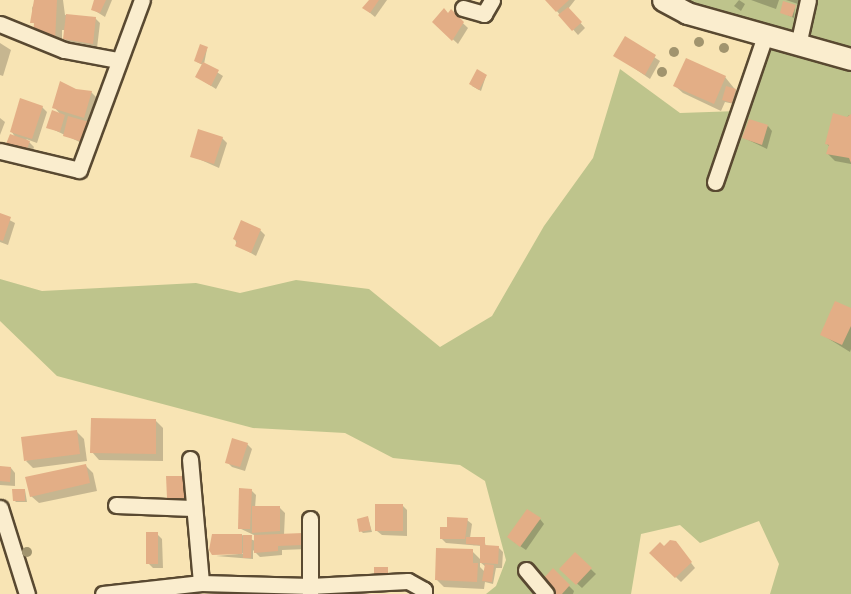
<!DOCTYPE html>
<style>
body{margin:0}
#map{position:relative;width:851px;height:594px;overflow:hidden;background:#f8e4b4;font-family:"Old Standard TT",serif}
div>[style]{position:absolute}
.green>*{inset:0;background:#bec48c}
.shadow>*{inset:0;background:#0003}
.building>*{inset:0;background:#e3ae86}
.roads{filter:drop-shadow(2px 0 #594931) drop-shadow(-2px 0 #594931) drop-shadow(0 2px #594931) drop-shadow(0 -2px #594931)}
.street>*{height:15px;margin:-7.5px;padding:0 7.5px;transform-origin:7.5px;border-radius:7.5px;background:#faedce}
.secondary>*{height:21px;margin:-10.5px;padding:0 10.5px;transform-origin:10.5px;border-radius:10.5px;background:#faedce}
.trees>*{width:10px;height:10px;margin:-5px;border-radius:50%;background:#a1946e}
span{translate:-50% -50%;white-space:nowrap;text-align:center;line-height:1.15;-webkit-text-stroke:4.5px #faedce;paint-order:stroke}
</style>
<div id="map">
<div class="green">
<div style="clip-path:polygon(673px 0,851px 0,851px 594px,770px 594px,779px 564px,759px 521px,700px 543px,680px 525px,641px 534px,631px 594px,486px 594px,496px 586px,506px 560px,485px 481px,460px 465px,393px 458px,345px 433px,253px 428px,57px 376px,0 321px,0 279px,42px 291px,196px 283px,240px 293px,296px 280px,369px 289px,440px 347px,492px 316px,544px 226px,593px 158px,620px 69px,680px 113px,738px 111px,760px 33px)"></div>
</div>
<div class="shadow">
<div style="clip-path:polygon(36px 0,63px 0,65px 15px,95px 18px,100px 23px,97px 48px,70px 44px,65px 39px,66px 30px,62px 30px,62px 48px,35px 33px,32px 8px)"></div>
<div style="clip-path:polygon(96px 0,112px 0,105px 17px,92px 9px)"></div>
<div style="clip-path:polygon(370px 0,387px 0,375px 17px,364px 8px)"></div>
<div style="clip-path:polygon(547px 0,575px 0,568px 9px,585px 28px,578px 35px)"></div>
<div style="clip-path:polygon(739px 0,745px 4px,741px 11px,734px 6px)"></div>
<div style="clip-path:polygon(751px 0,779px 0,776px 9px)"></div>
<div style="clip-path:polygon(786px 0,799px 0,798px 4px)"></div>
<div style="clip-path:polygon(795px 6px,794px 18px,781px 12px)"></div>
<div style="clip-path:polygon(451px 12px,468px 28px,458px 44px,434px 22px)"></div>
<div style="clip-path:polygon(625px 38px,660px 61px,650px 79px,615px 55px)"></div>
<div style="clip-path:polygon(0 43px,11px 50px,3px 76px,0 75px)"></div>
<div style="clip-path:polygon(207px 49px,204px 64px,223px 76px,216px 89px,197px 77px,203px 65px,197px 62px)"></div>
<div style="clip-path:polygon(687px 60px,725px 77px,738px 93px,734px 104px,725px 102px,721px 111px,683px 93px,675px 86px)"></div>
<div style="clip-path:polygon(486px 76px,481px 91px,472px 86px)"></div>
<div style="clip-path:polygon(75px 91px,91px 92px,99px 100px,88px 146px,48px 127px,61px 115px,54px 107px)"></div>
<div style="clip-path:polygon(42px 107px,47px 112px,37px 143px,26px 139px,34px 147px,30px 158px,11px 131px)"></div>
<div style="clip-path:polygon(849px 115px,851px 116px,851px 164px,835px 161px,828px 154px,830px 147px,826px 143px)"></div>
<div style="clip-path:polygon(0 118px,5px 122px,0 135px)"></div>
<div style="clip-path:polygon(768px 126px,772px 131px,767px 149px,744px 138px)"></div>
<div style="clip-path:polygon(222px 138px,227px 143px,219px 168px,192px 156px)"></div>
<div style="clip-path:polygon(0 215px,15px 223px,8px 245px,0 242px)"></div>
<div style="clip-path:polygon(260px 230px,265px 235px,256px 256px,237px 245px,235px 239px)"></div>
<div style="clip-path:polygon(851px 310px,851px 349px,850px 352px,821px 334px)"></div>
<div style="clip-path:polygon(156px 421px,163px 428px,163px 461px,99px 460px,92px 452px)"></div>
<div style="clip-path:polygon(76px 431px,84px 439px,87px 461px,33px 468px,26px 461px)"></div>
<div style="clip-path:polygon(247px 444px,252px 449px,245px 471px,232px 467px,227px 462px)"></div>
<div style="clip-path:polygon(85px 465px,93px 473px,97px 491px,39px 503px,31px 496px)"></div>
<div style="clip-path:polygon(0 468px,11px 468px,15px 473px,15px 486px,0 485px)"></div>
<div style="clip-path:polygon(192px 482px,192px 502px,173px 502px,168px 498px)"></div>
<div style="clip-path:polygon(25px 490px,27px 502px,16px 502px,14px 500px)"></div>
<div style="clip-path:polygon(251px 490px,256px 495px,255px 508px,280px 508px,285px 513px,284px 535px,302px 534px,307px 549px,282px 550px,282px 555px,260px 557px,253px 550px,253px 559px,216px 556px,250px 553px,213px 554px,242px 535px,255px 541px,258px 537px,239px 528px)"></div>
<div style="clip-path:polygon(402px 505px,407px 510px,407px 536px,382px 535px,377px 531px)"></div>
<div style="clip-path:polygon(368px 518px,372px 532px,363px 533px,361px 531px)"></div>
<div style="clip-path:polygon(540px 519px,544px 524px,526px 550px,514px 542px)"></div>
<div style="clip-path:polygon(evenodd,467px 520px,472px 524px,470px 538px,484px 539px,486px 547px,498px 547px,503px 552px,502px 568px,496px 568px,493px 584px,485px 582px,484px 589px,444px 587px,437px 580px,472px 551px,481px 560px,482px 546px,446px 543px,441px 538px,448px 528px,467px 520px,480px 562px,486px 567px,485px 572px,480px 567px,480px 562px)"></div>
<div style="clip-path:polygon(157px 534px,162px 539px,163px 568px,153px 568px,148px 563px)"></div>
<div style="clip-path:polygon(675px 542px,695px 568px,681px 582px,651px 553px)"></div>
<div style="clip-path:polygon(575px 554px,596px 574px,582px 588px,561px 569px)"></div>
<div style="clip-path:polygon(553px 570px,574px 591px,573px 594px,558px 594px)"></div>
</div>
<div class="building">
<div style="clip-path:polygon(34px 0,57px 0,55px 41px,33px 34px,34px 23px,30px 23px)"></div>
<div style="clip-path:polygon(94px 0,106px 0,100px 13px,91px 10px)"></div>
<div style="clip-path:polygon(369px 0,379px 0,370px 13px,362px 8px)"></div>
<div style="clip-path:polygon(545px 0,569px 0,556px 12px)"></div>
<div style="clip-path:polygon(783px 1px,796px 5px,792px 17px,780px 13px)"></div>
<div style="clip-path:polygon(568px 7px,582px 22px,572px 31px,558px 15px)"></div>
<div style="clip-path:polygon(444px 8px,448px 13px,451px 9px,464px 22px,452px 41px,432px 22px)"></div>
<div style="clip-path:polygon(66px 14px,96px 17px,93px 44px,63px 39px)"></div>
<div style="clip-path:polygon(625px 36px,656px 55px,645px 75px,613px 56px)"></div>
<div style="clip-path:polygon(200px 44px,208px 47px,201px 64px,194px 61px)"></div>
<div style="clip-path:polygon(686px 58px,726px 76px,714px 104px,673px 86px)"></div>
<div style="clip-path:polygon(203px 62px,219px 70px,211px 86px,195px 77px)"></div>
<div style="clip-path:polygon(477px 69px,487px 75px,479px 90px,469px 84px)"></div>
<div style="clip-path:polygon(60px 81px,76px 89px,92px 91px,84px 118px,52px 108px)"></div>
<div style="clip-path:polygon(726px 86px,736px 89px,732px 103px,722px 100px)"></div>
<div style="clip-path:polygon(20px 98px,43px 106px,32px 139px,10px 132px)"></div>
<div style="clip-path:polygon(52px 110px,65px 115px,60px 132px,46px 128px)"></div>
<div style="clip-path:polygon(833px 113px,847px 117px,851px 114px,851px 163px,849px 158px,826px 154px,829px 145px,825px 144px)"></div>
<div style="clip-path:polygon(68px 116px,89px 122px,83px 142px,63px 136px)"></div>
<div style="clip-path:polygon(749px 119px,768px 125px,762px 145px,742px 138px)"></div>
<div style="clip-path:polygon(198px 129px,223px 137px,214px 164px,190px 157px)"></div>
<div style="clip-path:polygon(10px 134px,30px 141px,25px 155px,6px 144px)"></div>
<div style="clip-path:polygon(0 213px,11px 217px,3px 241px,0 240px)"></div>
<div style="clip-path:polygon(241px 220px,261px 229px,251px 253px,235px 246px,237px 241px,233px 239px)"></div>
<div style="clip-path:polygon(835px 301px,851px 308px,851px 326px,842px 345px,820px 335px)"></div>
<div style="clip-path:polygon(91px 418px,156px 419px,156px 454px,90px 453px)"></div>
<div style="clip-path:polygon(77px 430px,80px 454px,24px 461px,21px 437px)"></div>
<div style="clip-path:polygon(232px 438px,248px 443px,240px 467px,225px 463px)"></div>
<div style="clip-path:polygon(86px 464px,90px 483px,30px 497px,25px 477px)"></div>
<div style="clip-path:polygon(0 466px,11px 467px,10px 482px,0 481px)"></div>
<div style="clip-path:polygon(166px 476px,187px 476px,188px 498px,167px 498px)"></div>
<div style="clip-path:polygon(239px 488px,252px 489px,250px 529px,238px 529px)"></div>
<div style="clip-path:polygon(12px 489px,25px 489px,25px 501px,13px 501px)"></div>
<div style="clip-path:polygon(375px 504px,403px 504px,403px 531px,375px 531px)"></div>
<div style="clip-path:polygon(252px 506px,280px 506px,280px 531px,252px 533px)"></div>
<div style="clip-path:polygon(527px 509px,541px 518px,520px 547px,507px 537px)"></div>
<div style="clip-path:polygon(368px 516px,371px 530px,359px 532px,357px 519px)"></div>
<div style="clip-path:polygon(447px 517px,468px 518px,465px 539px,440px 539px,440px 527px,447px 527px)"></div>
<div style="clip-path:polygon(146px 532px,158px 532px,158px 564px,146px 564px)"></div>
<div style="clip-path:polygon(303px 533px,303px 545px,278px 546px,278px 551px,254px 553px,254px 535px)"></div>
<div style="clip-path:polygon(212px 534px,242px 534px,242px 554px,212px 555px,209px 550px)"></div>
<div style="clip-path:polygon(243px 535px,252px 535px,251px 558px,243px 558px)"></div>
<div style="clip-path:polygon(466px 537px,485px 537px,485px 545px,499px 546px,498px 564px,480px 563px,480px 545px,466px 544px)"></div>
<div style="clip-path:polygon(670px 540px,676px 541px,692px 562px,675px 578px,649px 553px,660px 542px,664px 546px)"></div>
<div style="clip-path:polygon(436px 548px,473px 549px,473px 563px,478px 563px,477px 582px,435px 580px)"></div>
<div style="clip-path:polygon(575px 552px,592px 568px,576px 585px,559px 569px)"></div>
<div style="clip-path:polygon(485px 564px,494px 565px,492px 582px,482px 581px)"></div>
<div style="clip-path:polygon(374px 567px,388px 567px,388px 578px,374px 578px)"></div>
<div style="clip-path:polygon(553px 568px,570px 585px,562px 594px,556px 594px,542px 580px)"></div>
</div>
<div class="roads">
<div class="street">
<div style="left:463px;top:8px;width:22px;rotate:16deg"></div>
<div style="left:484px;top:14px;width:16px;rotate:-60deg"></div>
<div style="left:0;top:24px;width:69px;rotate:22.1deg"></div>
<div style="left:64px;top:50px;width:55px;rotate:10.5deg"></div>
<div style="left:798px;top:45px;width:46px;rotate:-77.5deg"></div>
<div style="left:0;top:151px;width:81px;rotate:13.5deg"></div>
<div style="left:79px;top:170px;width:181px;rotate:-69.7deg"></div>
<div style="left:715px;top:182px;width:154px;rotate:-71.1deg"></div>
<div style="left:190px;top:459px;width:124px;rotate:84.9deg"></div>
<div style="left:201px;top:583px;width:109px;rotate:1.6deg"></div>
<div style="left:310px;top:586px;width:98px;rotate:-2.9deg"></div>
<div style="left:408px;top:581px;width:18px;rotate:29deg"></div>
<div style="left:424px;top:590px;width:4px;rotate:90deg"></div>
<div style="left:116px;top:505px;width:76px;rotate:2.3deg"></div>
<div style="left:0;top:508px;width:90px;rotate:72.6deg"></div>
<div style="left:310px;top:519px;width:75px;rotate:90deg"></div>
<div style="left:526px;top:570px;width:31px;rotate:50deg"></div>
<div style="left:103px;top:594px;width:99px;rotate:-6.4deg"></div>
</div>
<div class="secondary">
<div style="left:663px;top:0;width:27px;rotate:28deg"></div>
<div style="left:687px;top:13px;width:170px;rotate:15.7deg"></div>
</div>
</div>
<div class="trees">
<div style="left:699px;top:42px"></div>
<div style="left:724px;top:48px"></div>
<div style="left:674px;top:52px"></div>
<div style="left:662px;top:72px"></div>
<div style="left:27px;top:552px"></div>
</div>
</div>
